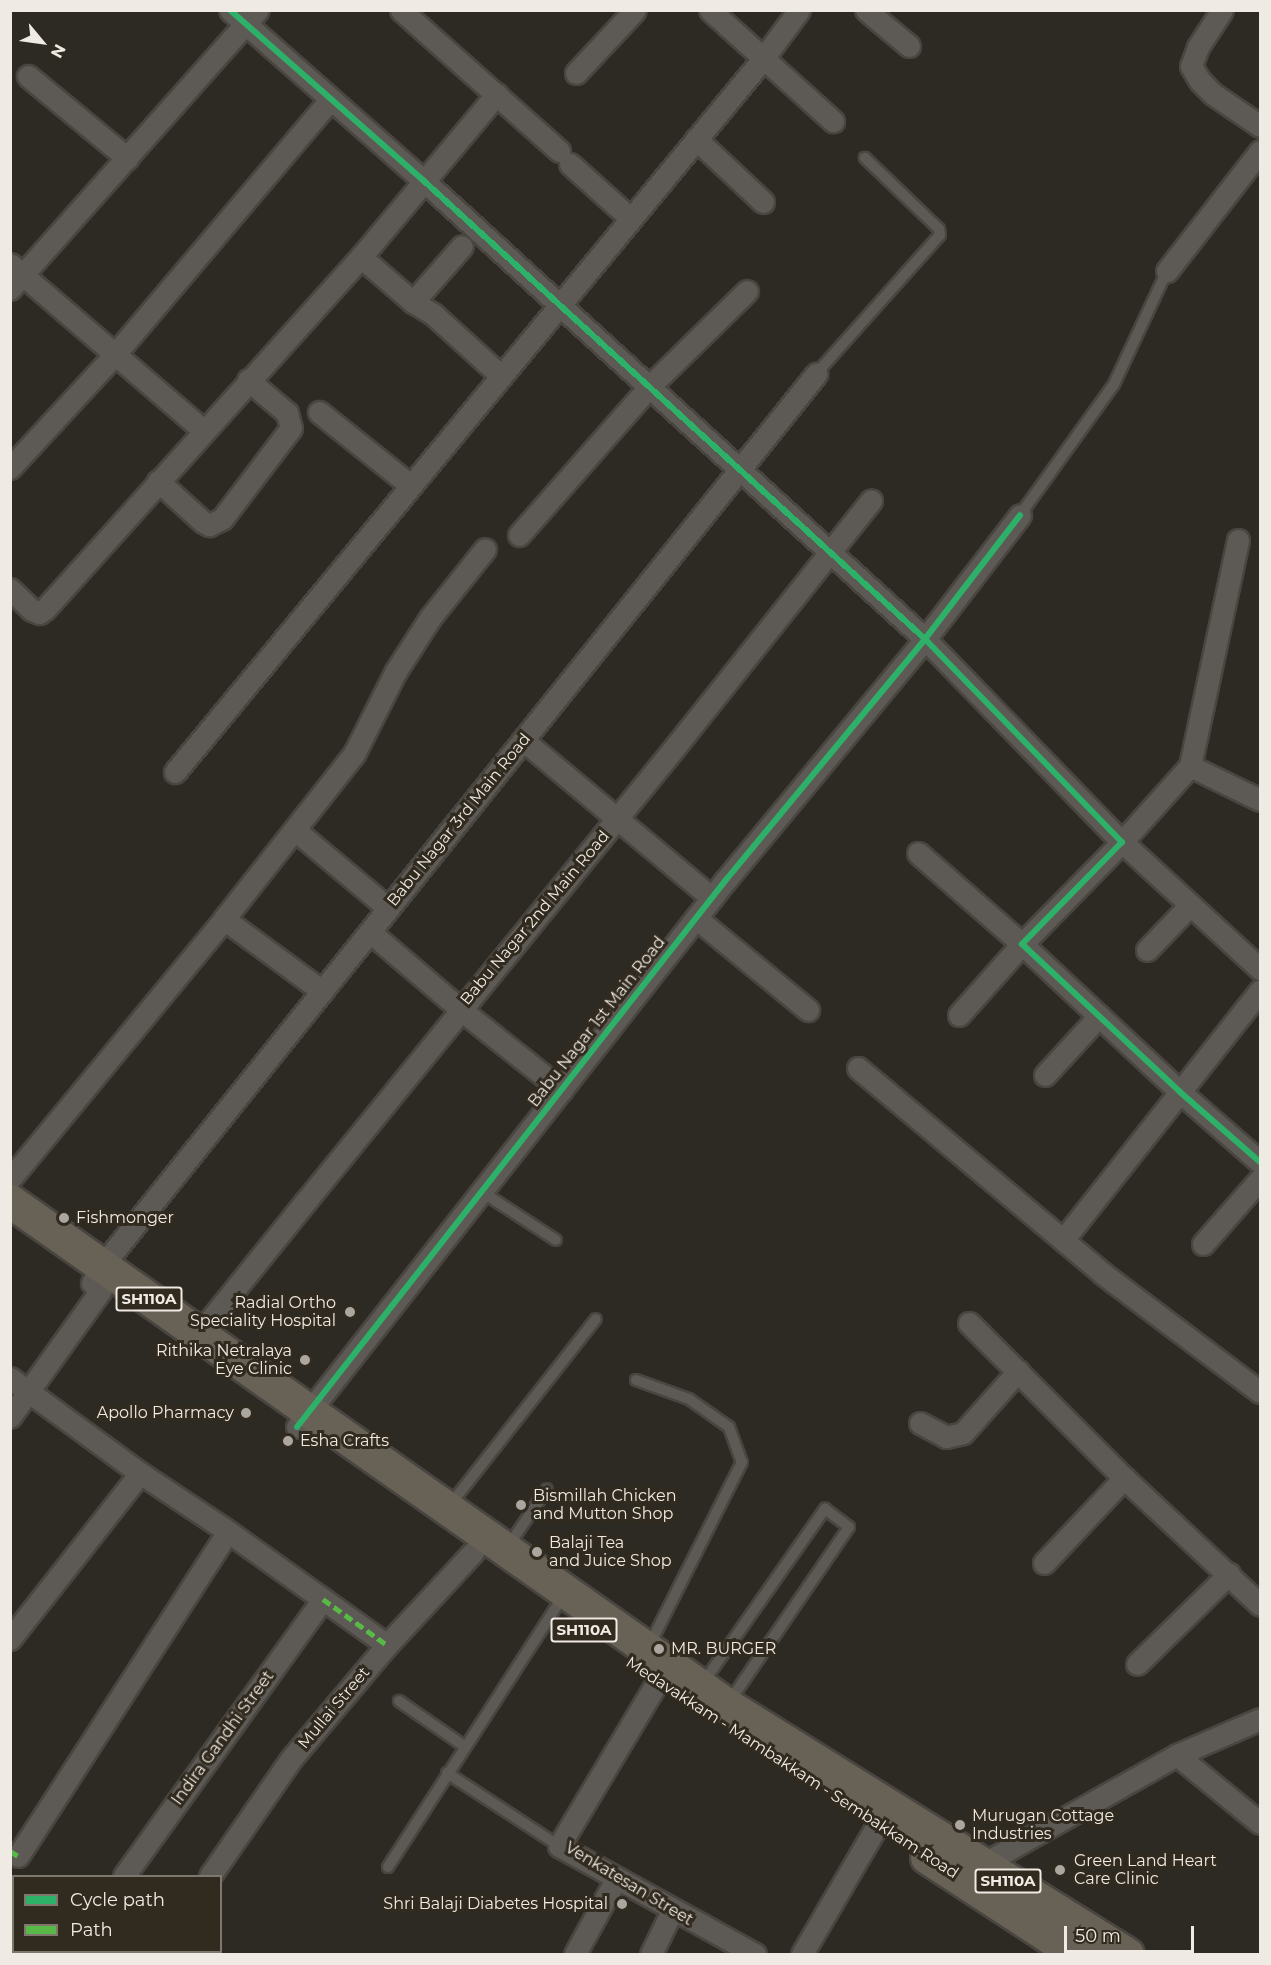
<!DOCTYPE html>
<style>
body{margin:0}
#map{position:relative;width:1271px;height:1965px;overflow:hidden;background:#2d2923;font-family:Montserrat,sans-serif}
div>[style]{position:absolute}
.roads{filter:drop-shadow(2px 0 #494540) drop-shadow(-2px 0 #494540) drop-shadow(0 2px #494540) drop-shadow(0 -2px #494540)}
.lane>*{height:10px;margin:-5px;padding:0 5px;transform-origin:5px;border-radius:5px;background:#5d5a56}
.street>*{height:21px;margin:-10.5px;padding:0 10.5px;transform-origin:10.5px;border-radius:10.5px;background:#5d5a56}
.primary>*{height:33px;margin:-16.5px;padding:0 16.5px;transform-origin:16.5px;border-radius:16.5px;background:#686256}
.quiet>*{height:4.5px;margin-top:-2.25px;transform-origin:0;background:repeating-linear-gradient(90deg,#58b947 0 9px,transparent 0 13.5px)}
.cycleway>*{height:6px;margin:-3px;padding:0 3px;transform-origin:3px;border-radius:3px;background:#2db169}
.dots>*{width:16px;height:16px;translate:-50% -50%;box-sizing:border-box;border:3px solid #312a1f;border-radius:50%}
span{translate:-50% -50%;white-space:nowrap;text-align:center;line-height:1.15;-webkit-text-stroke:6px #312a1f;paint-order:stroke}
.shield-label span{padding:2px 4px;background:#312a1f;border:2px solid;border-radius:4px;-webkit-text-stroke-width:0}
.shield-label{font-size:15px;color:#efeae3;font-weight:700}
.street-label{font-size:16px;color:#efeae3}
.poi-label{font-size:16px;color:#efeae3}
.left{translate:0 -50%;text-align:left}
.right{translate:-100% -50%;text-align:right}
.frame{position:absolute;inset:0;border:12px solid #efeae3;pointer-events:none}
.legend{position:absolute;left:12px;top:1875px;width:210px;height:78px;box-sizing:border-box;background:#312a1f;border:2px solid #7d776d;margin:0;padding:8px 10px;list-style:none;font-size:18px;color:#efeae3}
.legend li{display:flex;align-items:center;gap:12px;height:30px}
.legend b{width:30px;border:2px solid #7d776d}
.north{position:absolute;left:12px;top:12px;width:60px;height:60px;-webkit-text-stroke:4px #312a1f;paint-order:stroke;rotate:119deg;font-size:16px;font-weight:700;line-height:24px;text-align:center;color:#efeae3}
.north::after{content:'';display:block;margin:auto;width:21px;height:27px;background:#efeae3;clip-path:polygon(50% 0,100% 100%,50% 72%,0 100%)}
.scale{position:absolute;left:1064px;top:1926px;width:130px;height:27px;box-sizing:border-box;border:3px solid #efeae3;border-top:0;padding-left:8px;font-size:18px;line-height:21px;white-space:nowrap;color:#efeae3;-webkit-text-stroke:4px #312a1f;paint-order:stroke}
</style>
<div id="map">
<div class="roads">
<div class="lane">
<div style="left:816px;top:374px;width:186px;rotate:-48.3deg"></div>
<div style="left:940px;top:235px;width:6px;rotate:-99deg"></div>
<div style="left:939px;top:229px;width:103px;rotate:-136.2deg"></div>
<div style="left:1020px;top:515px;width:161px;rotate:-54.3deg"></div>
<div style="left:1114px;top:384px;width:125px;rotate:-64.9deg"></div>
<div style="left:482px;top:1192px;width:88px;rotate:33deg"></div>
<div style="left:636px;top:1380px;width:56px;rotate:19.7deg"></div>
<div style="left:689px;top:1399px;width:49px;rotate:35deg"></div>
<div style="left:729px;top:1427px;width:37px;rotate:70deg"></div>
<div style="left:742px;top:1462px;width:206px;rotate:116.8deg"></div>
<div style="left:450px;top:1505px;width:236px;rotate:-51.9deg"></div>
<div style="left:507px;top:1548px;width:71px;rotate:-55.9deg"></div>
<div style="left:703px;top:1683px;width:213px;rotate:-55deg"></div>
<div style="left:825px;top:1509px;width:30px;rotate:37deg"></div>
<div style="left:849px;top:1527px;width:212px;rotate:124.4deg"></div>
<div style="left:399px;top:1701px;width:79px;rotate:34.7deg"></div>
<div style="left:447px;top:1773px;width:134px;rotate:33.1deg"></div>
<div style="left:388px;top:1867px;width:324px;rotate:-57.1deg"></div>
</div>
<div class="street">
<div style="left:230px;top:10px;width:259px;rotate:41.4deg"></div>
<div style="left:424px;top:181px;width:679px;rotate:42.43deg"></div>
<div style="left:925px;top:639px;width:283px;rotate:45.9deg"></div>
<div style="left:1122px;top:842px;width:143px;rotate:134.4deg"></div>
<div style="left:1022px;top:944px;width:216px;rotate:43.1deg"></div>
<div style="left:1180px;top:1092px;width:106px;rotate:41.2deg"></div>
<div style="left:401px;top:10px;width:212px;rotate:41.7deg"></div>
<div style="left:710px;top:10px;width:166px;rotate:42.1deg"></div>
<div style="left:866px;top:10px;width:56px;rotate:39.9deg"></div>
<div style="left:1222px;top:10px;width:44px;rotate:123deg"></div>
<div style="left:1198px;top:47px;width:20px;rotate:110deg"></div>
<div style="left:1191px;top:66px;width:17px;rotate:59deg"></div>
<div style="left:1200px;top:81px;width:18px;rotate:45deg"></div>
<div style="left:1213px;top:94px;width:57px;rotate:34.2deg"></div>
<div style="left:576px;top:73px;width:86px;rotate:-46.9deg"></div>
<div style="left:28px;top:76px;width:129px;rotate:39.6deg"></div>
<div style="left:696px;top:139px;width:92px;rotate:43.2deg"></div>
<div style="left:570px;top:164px;width:81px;rotate:42deg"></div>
<div style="left:361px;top:257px;width:69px;rotate:40.9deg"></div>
<div style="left:413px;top:302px;width:74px;rotate:-48.8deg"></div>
<div style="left:10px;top:264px;width:255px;rotate:40.7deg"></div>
<div style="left:1167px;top:271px;width:152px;rotate:-52.2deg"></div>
<div style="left:10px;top:289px;width:373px;rotate:-48.4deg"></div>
<div style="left:413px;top:302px;width:23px;rotate:31deg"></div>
<div style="left:433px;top:314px;width:91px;rotate:42.3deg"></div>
<div style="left:319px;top:412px;width:117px;rotate:38.7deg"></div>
<div style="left:10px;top:468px;width:156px;rotate:-47.3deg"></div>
<div style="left:116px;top:353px;width:331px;rotate:-49.8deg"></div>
<div style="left:158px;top:481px;width:61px;rotate:42.3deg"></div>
<div style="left:203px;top:522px;width:7px;rotate:27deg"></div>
<div style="left:209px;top:525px;width:14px;rotate:-25deg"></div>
<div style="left:222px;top:519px;width:114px;rotate:-52.8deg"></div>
<div style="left:291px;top:428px;width:16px;rotate:-105deg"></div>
<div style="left:287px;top:413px;width:51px;rotate:-139.8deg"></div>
<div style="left:519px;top:535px;width:197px;rotate:-48.7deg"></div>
<div style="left:649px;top:387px;width:137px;rotate:-44.4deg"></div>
<div style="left:10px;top:589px;width:30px;rotate:44deg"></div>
<div style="left:32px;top:610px;width:8px;rotate:23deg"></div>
<div style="left:39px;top:613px;width:7px;rotate:-34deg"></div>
<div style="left:45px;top:609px;width:473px;rotate:-48.1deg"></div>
<div style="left:361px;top:257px;width:212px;rotate:-50.2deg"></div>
<div style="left:523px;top:740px;width:246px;rotate:39.9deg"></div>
<div style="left:1190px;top:766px;width:231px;rotate:-78deg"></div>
<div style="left:175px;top:772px;width:923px;rotate:-50.5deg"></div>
<div style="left:762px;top:60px;width:62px;rotate:-53.5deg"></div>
<div style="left:1260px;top:800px;width:78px;rotate:-154.1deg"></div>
<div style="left:1190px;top:766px;width:102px;rotate:131.8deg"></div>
<div style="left:1122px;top:842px;width:188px;rotate:42.6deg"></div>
<div style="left:295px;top:830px;width:121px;rotate:40deg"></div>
<div style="left:918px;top:853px;width:138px;rotate:41.2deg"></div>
<div style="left:1022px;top:944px;width:95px;rotate:131.6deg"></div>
<div style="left:696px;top:918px;width:145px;rotate:39.4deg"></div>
<div style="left:224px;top:919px;width:122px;rotate:36.3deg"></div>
<div style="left:370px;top:932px;width:118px;rotate:40.5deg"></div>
<div style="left:460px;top:1009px;width:130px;rotate:38.5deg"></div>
<div style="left:1147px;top:950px;width:62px;rotate:-46.3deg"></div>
<div style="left:858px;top:1068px;width:319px;rotate:40deg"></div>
<div style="left:1102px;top:1273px;width:198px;rotate:37deg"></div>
<div style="left:1045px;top:1075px;width:80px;rotate:-47.5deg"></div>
<div style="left:10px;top:1179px;width:337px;rotate:-50.5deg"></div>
<div style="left:224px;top:919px;width:210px;rotate:-51.8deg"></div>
<div style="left:354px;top:754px;width:93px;rotate:-63.2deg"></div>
<div style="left:396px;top:671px;width:63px;rotate:-57.3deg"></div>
<div style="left:430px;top:618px;width:88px;rotate:-51.4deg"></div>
<div style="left:1063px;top:1240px;width:318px;rotate:-51.7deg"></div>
<div style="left:1203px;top:1244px;width:86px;rotate:-48.8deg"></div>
<div style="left:92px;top:1283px;width:20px;rotate:-60deg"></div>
<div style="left:102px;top:1266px;width:1143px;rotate:-51.32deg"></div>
<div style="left:969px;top:1323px;width:219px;rotate:45deg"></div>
<div style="left:1124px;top:1478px;width:186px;rotate:43deg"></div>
<div style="left:200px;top:1336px;width:14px;rotate:-60deg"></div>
<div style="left:207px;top:1324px;width:158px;rotate:-51.2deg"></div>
<div style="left:306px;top:1201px;width:585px;rotate:-50.9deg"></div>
<div style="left:675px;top:747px;width:315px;rotate:-51.5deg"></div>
<div style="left:10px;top:1378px;width:161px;rotate:36.2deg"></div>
<div style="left:140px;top:1473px;width:100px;rotate:33.5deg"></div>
<div style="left:223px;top:1528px;width:201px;rotate:35.5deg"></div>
<div style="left:10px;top:1417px;width:156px;rotate:-54.4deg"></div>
<div style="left:920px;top:1423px;width:30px;rotate:28deg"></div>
<div style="left:946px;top:1437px;width:17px;rotate:-13deg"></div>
<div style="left:963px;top:1433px;width:83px;rotate:-48.4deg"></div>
<div style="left:297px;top:1427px;width:694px;rotate:-51.91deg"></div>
<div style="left:725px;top:881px;width:314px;rotate:-50.4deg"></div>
<div style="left:925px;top:639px;width:156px;rotate:-52.5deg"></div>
<div style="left:1044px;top:1563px;width:117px;rotate:-46.7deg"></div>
<div style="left:10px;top:1639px;width:211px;rotate:-51.9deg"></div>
<div style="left:668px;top:1664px;width:212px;rotate:120.9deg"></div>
<div style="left:559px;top:1846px;width:224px;rotate:28.9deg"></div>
<div style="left:1137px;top:1664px;width:129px;rotate:-44.4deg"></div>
<div style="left:1177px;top:1755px;width:107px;rotate:39.3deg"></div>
<div style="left:18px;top:1856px;width:386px;rotate:-57.1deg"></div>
<div style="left:981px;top:1865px;width:225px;rotate:-29.3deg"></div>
<div style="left:1177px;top:1755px;width:90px;rotate:-23.4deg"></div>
<div style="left:124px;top:1876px;width:341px;rotate:-54.3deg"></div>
<div style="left:210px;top:1876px;width:142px;rotate:-55.3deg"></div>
<div style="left:291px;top:1759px;width:149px;rotate:-49.9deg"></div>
<div style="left:387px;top:1645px;width:127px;rotate:-47.2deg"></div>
<div style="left:68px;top:1954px;width:4px;rotate:-34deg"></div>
<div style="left:156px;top:1954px;width:3px;rotate:-45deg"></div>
<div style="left:575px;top:1954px;width:85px;rotate:-61.3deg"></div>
<div style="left:651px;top:1954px;width:48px;rotate:-64deg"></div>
<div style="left:802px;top:1954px;width:170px;rotate:-59.7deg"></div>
</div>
<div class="primary">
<div style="left:10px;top:1201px;width:876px;rotate:35.1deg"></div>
<div style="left:727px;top:1705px;width:471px;rotate:31.9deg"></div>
<div style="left:927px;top:1857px;width:178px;rotate:33.1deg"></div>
</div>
</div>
<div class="quiet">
<div style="left:323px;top:1599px;width:79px;rotate:35.7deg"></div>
<div style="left:10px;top:1851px;width:9px;rotate:32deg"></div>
</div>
<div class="cycleway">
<div style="left:230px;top:10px;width:259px;rotate:41.4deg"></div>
<div style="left:424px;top:181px;width:679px;rotate:42.43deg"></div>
<div style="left:925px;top:639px;width:283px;rotate:45.9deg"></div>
<div style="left:1122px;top:842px;width:143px;rotate:134.4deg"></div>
<div style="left:1022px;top:944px;width:216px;rotate:43.1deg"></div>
<div style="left:1180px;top:1092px;width:106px;rotate:41.2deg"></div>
<div style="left:297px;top:1427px;width:694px;rotate:-51.91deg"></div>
<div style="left:725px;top:881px;width:314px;rotate:-50.4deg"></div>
<div style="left:925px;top:639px;width:156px;rotate:-52.5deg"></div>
</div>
<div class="dots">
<div style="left:64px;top:1218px;background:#aba6a0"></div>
<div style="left:350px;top:1312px;background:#aba6a0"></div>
<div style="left:305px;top:1360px;background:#aba6a0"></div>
<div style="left:246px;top:1413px;background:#aba6a0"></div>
<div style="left:288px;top:1441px;background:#aba6a0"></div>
<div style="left:521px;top:1505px;background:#aba6a0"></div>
<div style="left:537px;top:1552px;background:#aba6a0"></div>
<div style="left:659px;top:1649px;background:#aba6a0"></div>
<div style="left:960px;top:1825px;background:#aba6a0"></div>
<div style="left:1060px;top:1870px;background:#aba6a0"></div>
<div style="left:622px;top:1904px;background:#aba6a0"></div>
</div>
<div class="shield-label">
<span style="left:149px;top:1299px">SH110A</span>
<span style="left:584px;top:1630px">SH110A</span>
<span style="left:1008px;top:1881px">SH110A</span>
</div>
<div class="street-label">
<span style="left:459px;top:820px;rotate:-51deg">Babu Nagar 3rd Main Road</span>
<span style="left:535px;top:918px;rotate:-50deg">Babu Nagar 2nd Main Road</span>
<span style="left:597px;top:1022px;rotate:-52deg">Babu Nagar 1st Main Road</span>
<span style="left:334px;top:1708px;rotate:-50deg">Mullai Street</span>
<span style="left:223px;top:1738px;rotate:-54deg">Indira Gandhi Street</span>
<span style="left:792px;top:1768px;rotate:33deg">Medavakkam - Mambakkam - Sembakkam Road</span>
<span style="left:629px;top:1884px;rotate:31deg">Venkatesan Street</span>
</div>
<div class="poi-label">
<span class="left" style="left:76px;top:1218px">Fishmonger</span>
<span class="right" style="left:336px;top:1312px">Radial Ortho<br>Speciality Hospital</span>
<span class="right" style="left:292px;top:1360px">Rithika Netralaya<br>Eye Clinic</span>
<span class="right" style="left:234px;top:1413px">Apollo Pharmacy</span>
<span class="left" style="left:300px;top:1441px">Esha Crafts</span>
<span class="left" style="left:533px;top:1505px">Bismillah Chicken<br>and Mutton Shop</span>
<span class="left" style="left:549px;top:1552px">Balaji Tea<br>and Juice Shop</span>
<span class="left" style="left:671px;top:1649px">MR. BURGER</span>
<span class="left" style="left:972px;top:1825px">Murugan Cottage<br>Industries</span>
<span class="left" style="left:1074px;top:1870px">Green Land Heart<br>Care Clinic</span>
<span class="right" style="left:608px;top:1904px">Shri Balaji Diabetes Hospital</span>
</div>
<div class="frame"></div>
<ul class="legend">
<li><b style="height:8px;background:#2db169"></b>Cycle path</li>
<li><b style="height:8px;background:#58b947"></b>Path</li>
</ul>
<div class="north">N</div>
<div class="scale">50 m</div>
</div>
